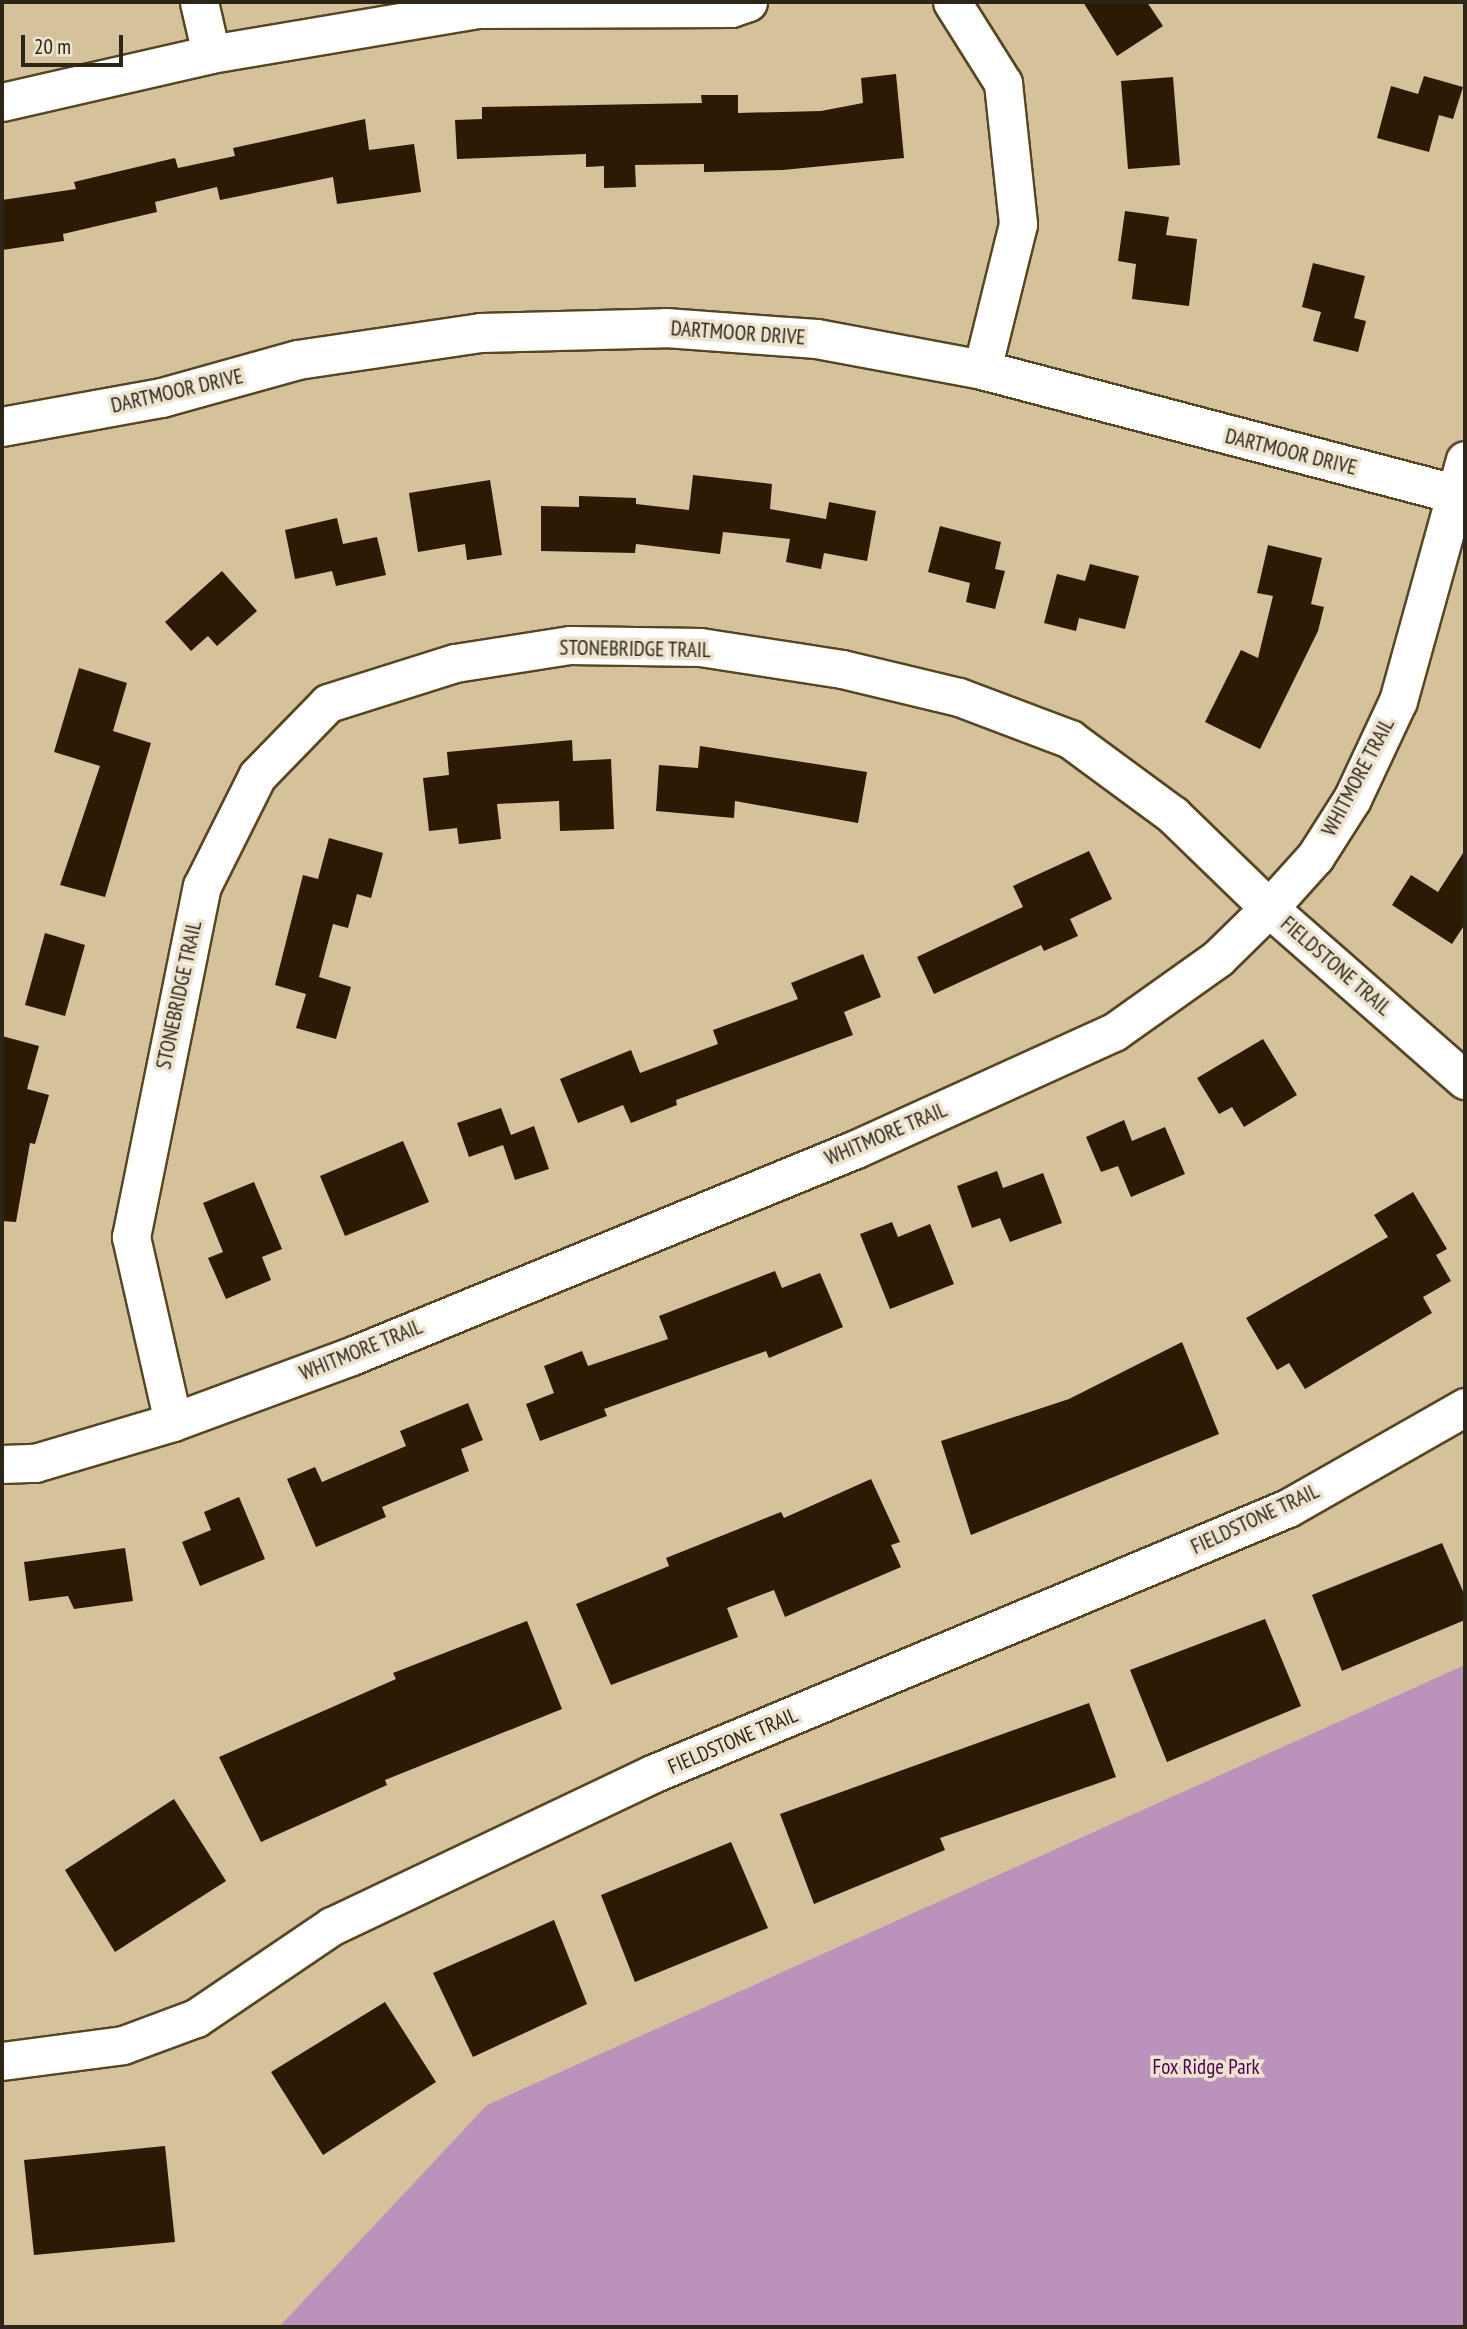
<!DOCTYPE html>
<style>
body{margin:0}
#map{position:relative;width:1467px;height:2329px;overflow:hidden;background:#d5c29a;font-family:"PT Sans Narrow",sans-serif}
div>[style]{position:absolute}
.green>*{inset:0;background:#bb92bb}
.building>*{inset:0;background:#2c1a05}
.roads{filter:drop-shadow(2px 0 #564621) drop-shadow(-2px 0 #564621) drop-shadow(0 2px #564621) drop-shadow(0 -2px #564621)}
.minor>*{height:37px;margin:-18.5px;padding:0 18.5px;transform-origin:18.5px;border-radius:18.5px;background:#fff}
.tertiary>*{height:38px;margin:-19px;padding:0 19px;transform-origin:19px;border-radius:19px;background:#fff}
span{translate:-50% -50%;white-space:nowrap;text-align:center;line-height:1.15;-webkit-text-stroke:7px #ede4d0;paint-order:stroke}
.street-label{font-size:21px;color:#2d2617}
.park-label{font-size:21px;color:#4e0052}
.frame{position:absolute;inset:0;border:4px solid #2d2617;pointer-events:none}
.scale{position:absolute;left:21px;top:35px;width:102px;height:32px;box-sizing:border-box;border:4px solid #2d2617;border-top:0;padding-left:9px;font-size:21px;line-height:24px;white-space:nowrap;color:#2d2617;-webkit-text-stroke:5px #ede4d0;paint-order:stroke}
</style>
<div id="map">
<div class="green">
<div style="clip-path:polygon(1465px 1665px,1465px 2327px,279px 2327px,487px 2105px)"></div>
</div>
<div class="building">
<div style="clip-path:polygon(1083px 2px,1147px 2px,1163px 26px,1117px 56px)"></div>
<div style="clip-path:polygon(896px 74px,904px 158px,783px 170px,704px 172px,704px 164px,635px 165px,636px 187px,604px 188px,604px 166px,586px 167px,586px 154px,457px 159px,455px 120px,482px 119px,482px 107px,702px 103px,701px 95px,738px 95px,738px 113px,821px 111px,863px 103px,861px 78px)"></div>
<div style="clip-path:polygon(1424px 76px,1463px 87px,1453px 119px,1439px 115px,1429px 152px,1377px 138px,1391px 86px,1418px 94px)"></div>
<div style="clip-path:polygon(1173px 77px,1180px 165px,1128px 169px,1121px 81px)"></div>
<div style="clip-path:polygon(365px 119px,369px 150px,414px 144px,421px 192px,337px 204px,333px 177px,220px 200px,217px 187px,155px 202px,157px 212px,63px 234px,64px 241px,2px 250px,2px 200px,76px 189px,74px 182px,175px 158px,178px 168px,235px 156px,233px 148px)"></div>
<div style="clip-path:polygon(1125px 211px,1169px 217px,1166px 235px,1197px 239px,1189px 306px,1132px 299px,1136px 264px,1118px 261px)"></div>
<div style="clip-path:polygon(1313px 263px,1365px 276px,1354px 318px,1366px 321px,1358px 352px,1313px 341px,1321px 312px,1302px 307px)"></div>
<div style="clip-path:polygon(693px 475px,772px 484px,770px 509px,826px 519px,829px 502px,876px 511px,867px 561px,824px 553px,821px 569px,786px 562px,790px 539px,723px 532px,720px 554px,636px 544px,635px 553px,541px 551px,541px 506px,579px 507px,579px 496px,636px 498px,636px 504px,689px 510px)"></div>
<div style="clip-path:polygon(490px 480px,502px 555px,467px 560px,465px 544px,418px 552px,409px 493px)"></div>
<div style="clip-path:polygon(337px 518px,343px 544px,377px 537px,386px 575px,336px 586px,332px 571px,295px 579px,285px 530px)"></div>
<div style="clip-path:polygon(940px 526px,1001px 542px,995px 569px,1005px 571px,995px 609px,966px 602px,970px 583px,928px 572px)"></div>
<div style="clip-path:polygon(1268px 545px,1322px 558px,1311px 604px,1324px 607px,1318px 631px,1260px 749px,1205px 722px,1241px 650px,1258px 658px,1273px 596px,1257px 593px)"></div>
<div style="clip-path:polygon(1090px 564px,1139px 576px,1125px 629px,1079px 618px,1076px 631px,1044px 623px,1057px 574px,1085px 581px)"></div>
<div style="clip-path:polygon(222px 571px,257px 611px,217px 646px,208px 636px,191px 651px,165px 622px)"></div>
<div style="clip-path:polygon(79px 668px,127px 683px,113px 731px,151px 743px,105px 897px,60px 885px,100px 766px,54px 752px)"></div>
<div style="clip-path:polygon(572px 740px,573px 761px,611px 759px,614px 829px,560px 831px,559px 801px,497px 804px,501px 839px,459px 844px,457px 828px,429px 831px,423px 778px,449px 775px,447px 752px)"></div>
<div style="clip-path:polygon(700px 746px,867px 772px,858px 823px,735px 801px,734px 818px,656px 811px,659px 765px,698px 768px)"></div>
<div style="clip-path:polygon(329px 838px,383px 853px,371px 898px,357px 894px,348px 928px,333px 924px,319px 977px,351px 987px,336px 1039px,296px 1028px,306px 994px,275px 985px,303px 875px,318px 879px)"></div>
<div style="clip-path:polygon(1465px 850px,1465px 924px,1452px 944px,1392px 905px,1411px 875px,1438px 892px)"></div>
<div style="clip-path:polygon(1089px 851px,1112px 899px,1070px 919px,1078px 936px,1044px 951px,1041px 945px,934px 994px,917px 957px,1023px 907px,1013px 886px)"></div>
<div style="clip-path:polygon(45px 933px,85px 945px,65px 1016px,25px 1005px)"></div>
<div style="clip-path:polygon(863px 954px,881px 997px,844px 1012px,853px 1035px,676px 1100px,677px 1105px,631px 1123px,623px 1105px,578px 1123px,560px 1079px,631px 1050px,640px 1073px,718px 1044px,713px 1030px,798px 999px,791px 983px)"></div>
<div style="clip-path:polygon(2px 1036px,39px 1046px,27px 1089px,49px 1095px,35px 1144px,30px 1143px,16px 1222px,2px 1221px)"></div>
<div style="clip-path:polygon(1263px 1039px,1297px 1095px,1244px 1127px,1232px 1107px,1219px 1114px,1197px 1078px)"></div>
<div style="clip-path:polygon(501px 1108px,511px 1135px,534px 1126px,549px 1169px,515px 1180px,503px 1145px,469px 1157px,457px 1123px)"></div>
<div style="clip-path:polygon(1124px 1120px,1132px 1141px,1165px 1127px,1185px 1174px,1131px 1197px,1118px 1166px,1101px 1172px,1086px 1137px)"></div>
<div style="clip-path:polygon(403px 1141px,429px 1202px,345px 1236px,320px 1176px)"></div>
<div style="clip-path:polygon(997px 1171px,1003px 1188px,1043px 1173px,1062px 1223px,1010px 1242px,1000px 1218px,972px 1228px,957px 1186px)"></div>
<div style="clip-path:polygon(254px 1182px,282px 1249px,262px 1257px,271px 1280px,226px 1299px,208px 1258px,223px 1252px,203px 1203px)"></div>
<div style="clip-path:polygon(1413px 1192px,1447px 1249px,1436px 1255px,1451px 1281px,1423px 1297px,1432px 1313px,1305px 1389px,1289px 1363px,1277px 1370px,1246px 1318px,1388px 1237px,1374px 1215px)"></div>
<div style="clip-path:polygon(892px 1222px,898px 1237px,930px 1224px,954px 1284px,890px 1309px,860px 1234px)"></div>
<div style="clip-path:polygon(775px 1271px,782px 1288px,820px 1273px,843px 1327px,769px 1358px,766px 1351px,604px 1409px,607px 1416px,540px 1441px,526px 1404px,554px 1393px,544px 1366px,582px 1351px,588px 1366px,668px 1339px,659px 1316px)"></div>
<div style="clip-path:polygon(1182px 1342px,1219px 1434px,971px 1535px,941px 1441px,1069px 1399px)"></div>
<div style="clip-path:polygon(468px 1403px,483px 1440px,461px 1449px,469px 1471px,382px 1507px,386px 1517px,316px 1547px,287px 1479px,315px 1467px,322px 1482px,406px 1446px,400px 1431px)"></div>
<div style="clip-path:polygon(871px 1479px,900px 1542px,891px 1545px,901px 1567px,785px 1617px,774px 1590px,727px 1608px,738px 1637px,611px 1685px,576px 1604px,669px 1566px,666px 1558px,781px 1512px,784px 1518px)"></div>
<div style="clip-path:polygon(239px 1497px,265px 1559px,200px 1586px,182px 1542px,211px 1530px,204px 1512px)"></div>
<div style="clip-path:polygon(1442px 1543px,1465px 1596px,1465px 1620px,1342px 1671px,1312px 1595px)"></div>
<div style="clip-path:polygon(125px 1548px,133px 1601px,74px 1609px,68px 1596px,29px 1601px,24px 1562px)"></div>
<div style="clip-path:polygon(1265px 1619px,1301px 1706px,1167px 1762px,1130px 1670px)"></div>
<div style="clip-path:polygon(527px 1621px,562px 1709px,385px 1780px,387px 1785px,261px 1842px,219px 1757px,396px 1679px,393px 1673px)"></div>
<div style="clip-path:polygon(1089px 1703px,1116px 1777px,940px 1838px,945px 1850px,814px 1904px,780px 1814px)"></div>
<div style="clip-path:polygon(174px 1799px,226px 1881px,115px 1952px,65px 1870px)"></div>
<div style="clip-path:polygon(731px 1842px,768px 1928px,635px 1982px,601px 1895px)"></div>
<div style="clip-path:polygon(554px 1920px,587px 2004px,473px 2057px,433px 1973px)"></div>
<div style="clip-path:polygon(385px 2002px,436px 2082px,323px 2155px,271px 2072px)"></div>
<div style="clip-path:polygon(165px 2146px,175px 2242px,34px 2255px,24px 2160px)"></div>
</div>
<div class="roads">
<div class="minor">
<div style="left:199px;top:2px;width:53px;rotate:77deg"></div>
<div style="left:952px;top:2px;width:96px;rotate:57.8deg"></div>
<div style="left:1003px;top:83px;width:142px;rotate:83.9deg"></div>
<div style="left:1018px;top:224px;width:150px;rotate:103.9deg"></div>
<div style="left:2px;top:102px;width:214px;rotate:-12.9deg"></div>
<div style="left:211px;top:54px;width:270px;rotate:-9.6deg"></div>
<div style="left:477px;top:9px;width:254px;rotate:-0.2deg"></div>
<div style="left:731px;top:8px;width:18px;rotate:-19deg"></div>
<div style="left:173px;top:1422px;width:190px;rotate:-102.8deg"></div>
<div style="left:131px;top:1237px;width:358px;rotate:-78.6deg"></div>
<div style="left:202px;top:886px;width:123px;rotate:-63.4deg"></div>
<div style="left:257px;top:776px;width:102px;rotate:-45.8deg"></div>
<div style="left:328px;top:703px;width:133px;rotate:-17.5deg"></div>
<div style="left:455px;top:663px;width:116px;rotate:-8.9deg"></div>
<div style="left:570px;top:645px;width:130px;rotate:0.9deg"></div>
<div style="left:700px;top:647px;width:144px;rotate:8.8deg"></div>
<div style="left:842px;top:669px;width:120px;rotate:13.5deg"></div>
<div style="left:959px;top:697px;width:119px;rotate:20.7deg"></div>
<div style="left:1070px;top:739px;width:128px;rotate:36.4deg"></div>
<div style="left:1173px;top:815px;width:134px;rotate:44.1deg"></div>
<div style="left:1269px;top:908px;width:261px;rotate:41.3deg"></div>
<div style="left:2px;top:1464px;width:33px;rotate:-2deg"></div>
<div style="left:35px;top:1463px;width:144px;rotate:-16.5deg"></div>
<div style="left:173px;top:1422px;width:188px;rotate:-20.3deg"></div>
<div style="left:349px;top:1357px;width:548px;rotate:-22.31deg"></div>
<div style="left:856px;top:1149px;width:283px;rotate:-24.4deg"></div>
<div style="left:1114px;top:1032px;width:128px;rotate:-35.4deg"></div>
<div style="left:1218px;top:958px;width:71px;rotate:-44.4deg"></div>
<div style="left:1269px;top:908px;width:69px;rotate:-48deg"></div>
<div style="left:1315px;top:857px;width:69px;rotate:-57.5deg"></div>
<div style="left:1352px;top:799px;width:108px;rotate:-64.9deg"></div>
<div style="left:1398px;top:701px;width:250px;rotate:-74.5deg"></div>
<div style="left:2px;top:2061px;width:122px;rotate:-7.5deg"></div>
<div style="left:123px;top:2045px;width:78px;rotate:-20.3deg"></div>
<div style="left:196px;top:2018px;width:164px;rotate:-34.1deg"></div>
<div style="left:332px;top:1926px;width:354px;rotate:-25.4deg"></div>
<div style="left:652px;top:1774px;width:689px;rotate:-22.7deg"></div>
<div style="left:1288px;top:1508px;width:204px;rotate:-29.7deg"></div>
</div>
<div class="tertiary">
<div style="left:2px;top:427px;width:163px;rotate:-10.3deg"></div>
<div style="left:162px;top:398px;width:141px;rotate:-15.6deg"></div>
<div style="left:298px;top:360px;width:185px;rotate:-8.4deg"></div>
<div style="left:481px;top:333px;width:185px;rotate:-1.5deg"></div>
<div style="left:666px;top:328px;width:151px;rotate:4.2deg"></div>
<div style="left:817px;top:339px;width:168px;rotate:10.6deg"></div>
<div style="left:982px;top:370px;width:499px;rotate:14.7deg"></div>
</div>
</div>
<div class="street-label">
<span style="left:738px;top:333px;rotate:4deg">DARTMOOR DRIVE</span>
<span style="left:177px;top:391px;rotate:-13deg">DARTMOOR DRIVE</span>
<span style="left:1291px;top:452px;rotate:14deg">DARTMOOR DRIVE</span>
<span style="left:635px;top:649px;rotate:1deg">STONEBRIDGE TRAIL</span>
<span style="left:1358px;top:777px;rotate:-62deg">WHITMORE TRAIL</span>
<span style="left:1336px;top:966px;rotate:41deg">FIELDSTONE TRAIL</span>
<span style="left:179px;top:995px;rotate:-78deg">STONEBRIDGE TRAIL</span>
<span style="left:886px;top:1134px;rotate:-23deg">WHITMORE TRAIL</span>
<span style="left:361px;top:1350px;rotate:-22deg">WHITMORE TRAIL</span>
<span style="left:1255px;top:1519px;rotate:-25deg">FIELDSTONE TRAIL</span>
<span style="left:733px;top:1741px;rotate:-23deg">FIELDSTONE TRAIL</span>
</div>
<div class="park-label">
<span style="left:1206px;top:2067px">Fox Ridge Park</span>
</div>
<div class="frame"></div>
<div class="scale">20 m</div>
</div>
